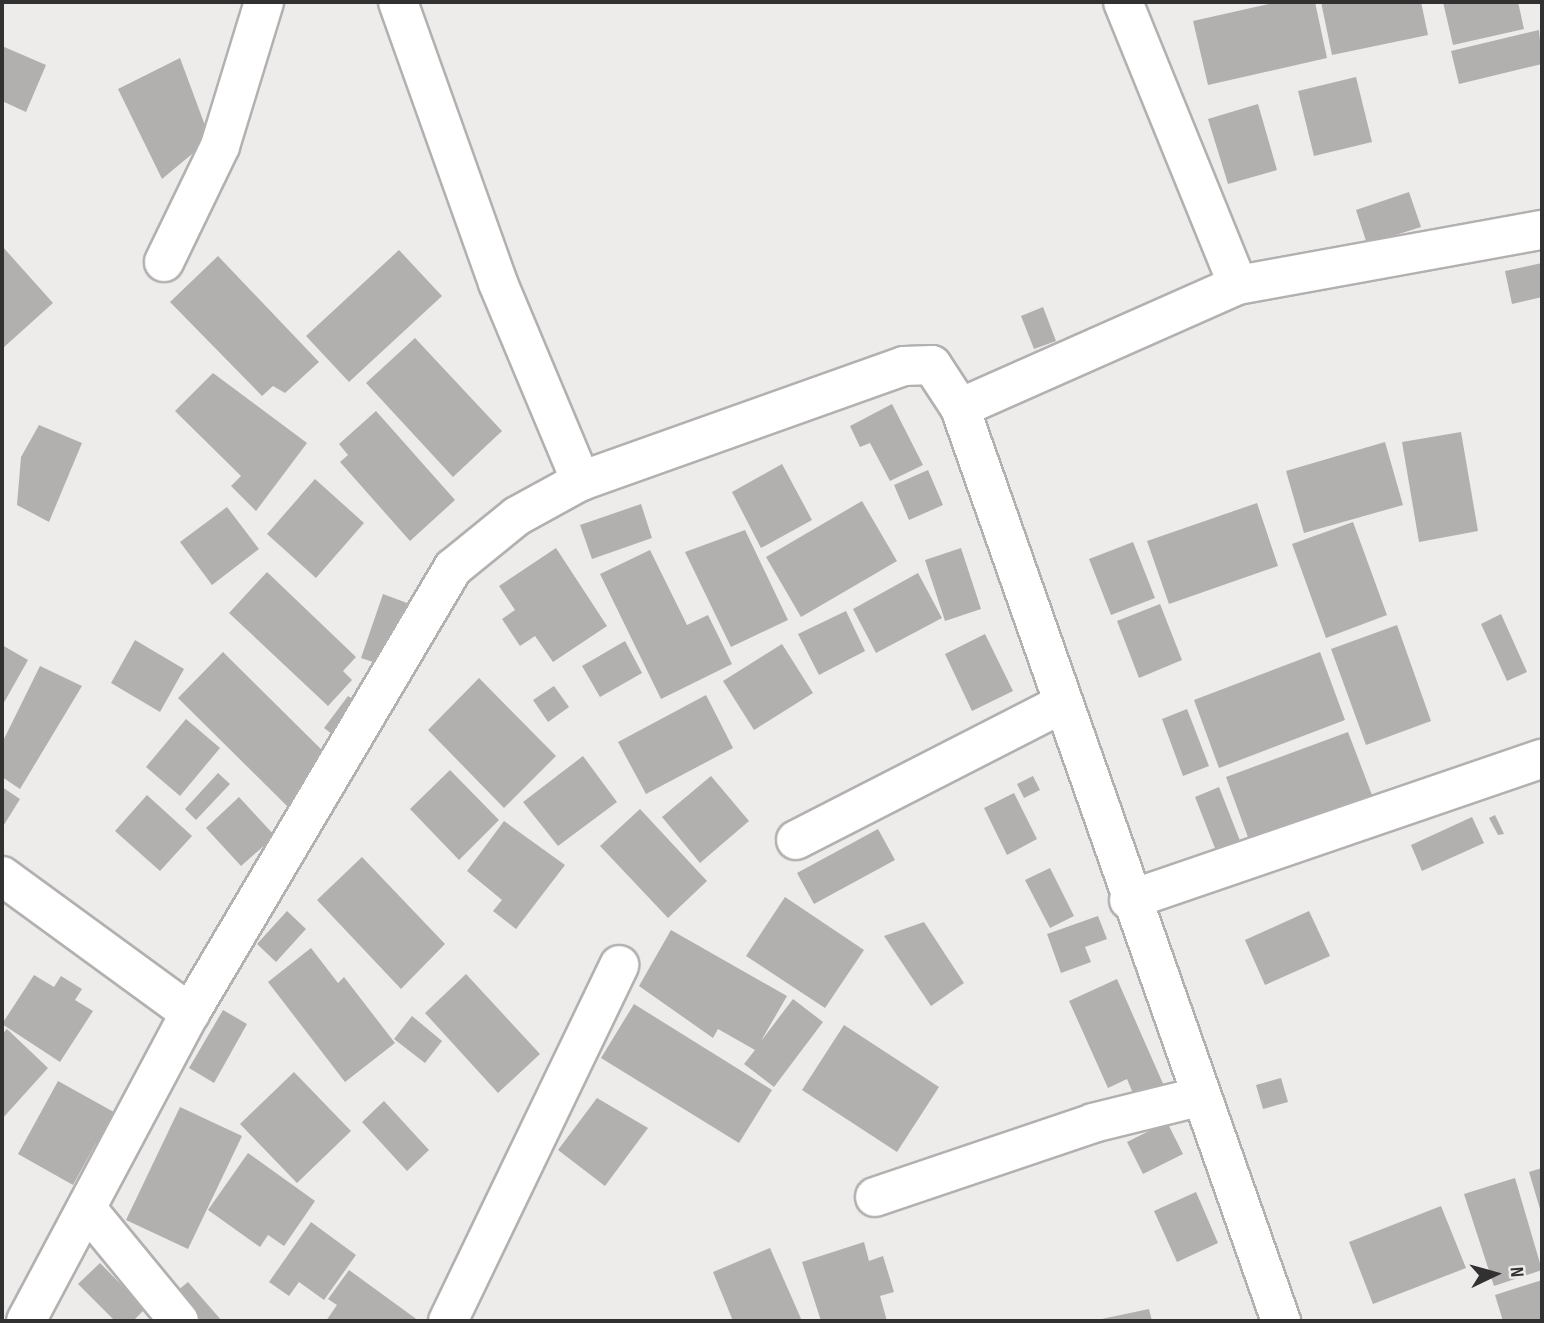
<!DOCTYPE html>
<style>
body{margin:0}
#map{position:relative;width:1544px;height:1323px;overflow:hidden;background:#eeebeb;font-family:"Sofia Sans Condensed",sans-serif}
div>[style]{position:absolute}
.building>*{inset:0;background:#b2afaf}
.roads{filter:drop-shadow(2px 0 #b3b0b0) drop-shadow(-2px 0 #b3b0b0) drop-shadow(0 2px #b3b0b0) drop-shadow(0 -2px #b3b0b0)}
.minor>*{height:38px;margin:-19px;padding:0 19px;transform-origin:19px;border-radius:19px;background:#fff}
span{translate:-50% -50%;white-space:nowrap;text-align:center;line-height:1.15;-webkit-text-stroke:7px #eeebeb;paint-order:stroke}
.frame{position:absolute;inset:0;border:4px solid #323131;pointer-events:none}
.north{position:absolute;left:1460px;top:1239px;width:70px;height:70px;-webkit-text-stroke:5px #eeebeb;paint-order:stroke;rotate:85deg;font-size:19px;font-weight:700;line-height:28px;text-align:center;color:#323131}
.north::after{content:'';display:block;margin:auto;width:24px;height:32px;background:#323131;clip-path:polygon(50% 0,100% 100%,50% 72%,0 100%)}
</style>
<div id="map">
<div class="building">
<div style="clip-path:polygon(1278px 2px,1315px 2px,1327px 58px,1208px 85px,1193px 21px)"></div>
<div style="clip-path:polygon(1321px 2px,1421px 2px,1428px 35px,1332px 55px)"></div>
<div style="clip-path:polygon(1443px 2px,1518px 2px,1524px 29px,1453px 45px)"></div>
<div style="clip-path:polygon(1539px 30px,1542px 64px,1459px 84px,1451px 51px)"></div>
<div style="clip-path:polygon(2px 46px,46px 65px,26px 112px,2px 101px)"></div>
<div style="clip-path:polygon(180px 58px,210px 139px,162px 179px,118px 89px)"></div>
<div style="clip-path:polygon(1356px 77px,1372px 142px,1314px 156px,1298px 91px)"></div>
<div style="clip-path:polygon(1258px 104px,1277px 170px,1228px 184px,1208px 119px)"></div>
<div style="clip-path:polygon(1409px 192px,1421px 227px,1367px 244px,1356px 210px)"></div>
<div style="clip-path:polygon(2px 246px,53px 303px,3px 348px,2px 346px)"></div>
<div style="clip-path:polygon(399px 250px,442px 296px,349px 382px,306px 336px)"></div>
<div style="clip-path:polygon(218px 256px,319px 362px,285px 393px,273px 386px,262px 396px,170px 302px)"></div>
<div style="clip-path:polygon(1542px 263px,1542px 297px,1512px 304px,1505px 271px)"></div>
<div style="clip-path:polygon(1043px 307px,1056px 341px,1034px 349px,1021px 316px)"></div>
<div style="clip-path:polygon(415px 338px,502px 431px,453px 477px,366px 383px)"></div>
<div style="clip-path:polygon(213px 373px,307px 443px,256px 511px,231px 486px,241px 476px,175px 411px)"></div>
<div style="clip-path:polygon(892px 404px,923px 465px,890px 481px,870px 443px,860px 447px,850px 426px)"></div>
<div style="clip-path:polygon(376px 411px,455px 500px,410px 541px,340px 462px,348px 455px,339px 444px)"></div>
<div style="clip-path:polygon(39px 425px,82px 443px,49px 522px,17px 505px,21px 457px)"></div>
<div style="clip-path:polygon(1461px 432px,1478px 531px,1419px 542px,1402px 442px)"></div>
<div style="clip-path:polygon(1385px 442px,1403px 505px,1304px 533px,1286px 471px)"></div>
<div style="clip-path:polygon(782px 464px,812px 520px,761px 548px,732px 492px)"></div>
<div style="clip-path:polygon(928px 470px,943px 505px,909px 520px,894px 485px)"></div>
<div style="clip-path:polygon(315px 479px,364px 523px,316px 578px,267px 534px)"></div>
<div style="clip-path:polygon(862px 501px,897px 561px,801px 617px,766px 557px)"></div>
<div style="clip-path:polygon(1257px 503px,1278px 566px,1169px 604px,1147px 541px)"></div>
<div style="clip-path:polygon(641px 504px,652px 538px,592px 559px,580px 525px)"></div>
<div style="clip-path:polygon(227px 507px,259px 549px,212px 585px,180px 542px)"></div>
<div style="clip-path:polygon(1353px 522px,1387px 615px,1326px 638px,1292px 544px)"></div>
<div style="clip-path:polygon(745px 530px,788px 620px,731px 647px,685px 552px)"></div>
<div style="clip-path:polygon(1133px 542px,1155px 598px,1111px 615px,1089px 559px)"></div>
<div style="clip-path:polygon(556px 548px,607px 626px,553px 662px,535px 636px,520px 646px,502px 619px,515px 610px,499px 586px)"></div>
<div style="clip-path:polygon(961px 548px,981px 609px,945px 621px,925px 560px)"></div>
<div style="clip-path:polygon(650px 550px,687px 625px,708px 615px,732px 664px,661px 699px,600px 574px)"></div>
<div style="clip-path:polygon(267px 572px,356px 657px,343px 671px,352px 680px,328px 706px,229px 613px)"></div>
<div style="clip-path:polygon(918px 573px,942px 618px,876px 653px,853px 609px)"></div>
<div style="clip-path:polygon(383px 594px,407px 603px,385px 666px,361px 658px)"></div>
<div style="clip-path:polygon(1160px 604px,1182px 660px,1139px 678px,1117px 621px)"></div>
<div style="clip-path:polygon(846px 611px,865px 651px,819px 675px,798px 634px)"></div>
<div style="clip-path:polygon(1501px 614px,1527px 672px,1507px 681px,1481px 624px)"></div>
<div style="clip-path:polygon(1397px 625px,1431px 721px,1366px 745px,1331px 649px)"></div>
<div style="clip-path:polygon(985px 634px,1013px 691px,972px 711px,945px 654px)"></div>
<div style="clip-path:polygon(135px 640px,184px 669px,160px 712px,111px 683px)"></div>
<div style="clip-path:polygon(625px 641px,642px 673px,600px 697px,582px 666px)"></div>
<div style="clip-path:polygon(782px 644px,813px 693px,754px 730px,723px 681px)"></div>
<div style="clip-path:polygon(2px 645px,28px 660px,2px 706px)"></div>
<div style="clip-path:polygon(223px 652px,333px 761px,288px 807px,178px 698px)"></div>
<div style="clip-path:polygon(1320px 652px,1345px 720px,1219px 768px,1194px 700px)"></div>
<div style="clip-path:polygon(40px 666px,82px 686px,20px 789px,2px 777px,2px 743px)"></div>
<div style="clip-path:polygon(479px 678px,556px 756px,504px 808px,428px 730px)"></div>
<div style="clip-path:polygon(554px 686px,569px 707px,548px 722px,533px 700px)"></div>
<div style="clip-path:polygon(706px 695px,733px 748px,646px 794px,618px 742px)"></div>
<div style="clip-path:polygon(348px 696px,364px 707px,340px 740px,324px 728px)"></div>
<div style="clip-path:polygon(1187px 709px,1209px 766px,1183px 776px,1162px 719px)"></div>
<div style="clip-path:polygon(186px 719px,220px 748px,180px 796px,146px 767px)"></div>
<div style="clip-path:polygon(1348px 732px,1372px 795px,1249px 840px,1226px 777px)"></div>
<div style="clip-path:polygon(583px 756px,617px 802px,558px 846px,523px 802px)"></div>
<div style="clip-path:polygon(450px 770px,499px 820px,459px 860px,410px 809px)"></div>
<div style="clip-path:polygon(218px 773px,230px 784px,196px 820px,185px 809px)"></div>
<div style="clip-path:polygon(711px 776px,749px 821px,700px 863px,662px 817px)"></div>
<div style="clip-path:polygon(1033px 776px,1040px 790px,1024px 798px,1017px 784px)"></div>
<div style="clip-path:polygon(2px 787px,20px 799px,2px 828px)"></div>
<div style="clip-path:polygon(1219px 787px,1244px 851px,1220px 861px,1195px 797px)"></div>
<div style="clip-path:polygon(1014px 793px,1037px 839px,1007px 855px,984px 808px)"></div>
<div style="clip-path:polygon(147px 795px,192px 836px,160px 871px,115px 831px)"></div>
<div style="clip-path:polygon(239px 797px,275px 836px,241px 866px,206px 828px)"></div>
<div style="clip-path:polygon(640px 809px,707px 881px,668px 918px,600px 846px)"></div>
<div style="clip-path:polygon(1495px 815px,1504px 834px,1498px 835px,1489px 818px)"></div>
<div style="clip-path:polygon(1472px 817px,1484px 843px,1422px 871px,1411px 845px)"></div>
<div style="clip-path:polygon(504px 821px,565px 865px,516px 929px,493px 911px,502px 900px,467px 871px)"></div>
<div style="clip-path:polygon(878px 829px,895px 860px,814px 904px,797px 873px)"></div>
<div style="clip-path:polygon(362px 857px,445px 944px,401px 989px,317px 900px)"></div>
<div style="clip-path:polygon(1050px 868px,1074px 916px,1050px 928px,1025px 880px)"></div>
<div style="clip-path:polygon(785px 897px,864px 950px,825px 1008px,746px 956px)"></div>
<div style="clip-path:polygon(287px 911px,306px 929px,276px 962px,257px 944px)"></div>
<div style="clip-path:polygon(1309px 911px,1330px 956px,1265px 985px,1245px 940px)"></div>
<div style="clip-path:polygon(1098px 916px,1107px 939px,1085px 947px,1091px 962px,1061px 973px,1047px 934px)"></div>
<div style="clip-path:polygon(924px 922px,964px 983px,931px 1006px,884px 936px)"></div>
<div style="clip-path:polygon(671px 930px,787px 996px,761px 1041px,793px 999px,823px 1022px,774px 1087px,744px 1064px,755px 1050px,718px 1029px,713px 1038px,639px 986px)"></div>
<div style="clip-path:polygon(311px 948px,338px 983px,344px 977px,395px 1043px,345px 1082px,268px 982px)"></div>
<div style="clip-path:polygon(466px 974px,540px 1054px,498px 1093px,425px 1013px)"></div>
<div style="clip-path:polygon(34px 975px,54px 987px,61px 976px,82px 989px,75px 1000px,93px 1011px,60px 1062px,2px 1024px)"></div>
<div style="clip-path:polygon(1117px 979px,1168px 1095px,1139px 1108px,1127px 1079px,1108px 1088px,1069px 1001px)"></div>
<div style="clip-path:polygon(634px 1004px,772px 1090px,739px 1143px,601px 1058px)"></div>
<div style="clip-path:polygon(223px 1010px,247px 1024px,214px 1083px,189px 1068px)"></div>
<div style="clip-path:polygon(412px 1016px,442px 1041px,425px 1063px,394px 1039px)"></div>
<div style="clip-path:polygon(844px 1025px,939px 1087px,897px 1152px,802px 1090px)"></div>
<div style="clip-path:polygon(7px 1029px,48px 1068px,2px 1119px,2px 1034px)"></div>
<div style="clip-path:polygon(294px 1072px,351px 1131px,297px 1183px,240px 1124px)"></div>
<div style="clip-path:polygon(1281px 1078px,1288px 1102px,1263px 1109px,1256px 1085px)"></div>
<div style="clip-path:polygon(58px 1081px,121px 1116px,103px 1147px,96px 1143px,73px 1185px,18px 1154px)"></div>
<div style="clip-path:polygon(597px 1098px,648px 1128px,605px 1186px,558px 1150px)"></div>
<div style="clip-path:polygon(384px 1101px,429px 1150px,407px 1171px,362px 1122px)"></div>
<div style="clip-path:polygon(180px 1107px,242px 1136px,188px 1249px,126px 1220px)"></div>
<div style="clip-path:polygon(1167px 1122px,1183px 1154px,1143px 1174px,1127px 1142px)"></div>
<div style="clip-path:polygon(248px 1153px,315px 1201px,284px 1246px,268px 1235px,260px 1247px,208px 1210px)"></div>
<div style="clip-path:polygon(1542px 1168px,1542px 1216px,1529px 1172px)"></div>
<div style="clip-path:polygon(1515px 1178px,1542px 1270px,1494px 1286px,1464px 1194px)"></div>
<div style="clip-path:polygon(1196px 1192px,1218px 1243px,1177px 1262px,1154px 1211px)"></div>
<div style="clip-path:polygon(1441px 1206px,1466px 1268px,1373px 1304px,1349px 1242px)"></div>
<div style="clip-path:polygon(311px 1222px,356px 1255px,324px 1300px,299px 1282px,289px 1296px,269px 1282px)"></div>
<div style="clip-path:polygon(864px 1242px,869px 1261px,883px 1256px,894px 1292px,880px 1296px,887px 1321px,821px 1321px,802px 1262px)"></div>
<div style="clip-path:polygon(770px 1248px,802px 1321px,733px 1321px,713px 1272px)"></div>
<div style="clip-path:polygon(100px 1263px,145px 1309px,133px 1321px,115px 1321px,78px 1284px)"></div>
<div style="clip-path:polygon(349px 1270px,419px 1321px,326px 1321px,337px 1305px,328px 1299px)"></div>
<div style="clip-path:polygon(1542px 1280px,1542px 1321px,1503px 1321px,1495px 1295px)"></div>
<div style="clip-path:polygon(188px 1282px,222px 1321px,193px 1321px,171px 1296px)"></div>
<div style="clip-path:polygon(1149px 1309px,1152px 1321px,1097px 1321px,1097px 1320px)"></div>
</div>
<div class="roads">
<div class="minor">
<div style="left:398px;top:2px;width:298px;rotate:70.4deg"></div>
<div style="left:498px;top:283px;width:215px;rotate:67.3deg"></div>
<div style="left:1123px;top:2px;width:305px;rotate:67.9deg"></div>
<div style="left:164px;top:262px;width:129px;rotate:-64.2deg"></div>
<div style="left:220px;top:146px;width:151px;rotate:-73deg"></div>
<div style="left:960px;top:408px;width:304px;rotate:-23.9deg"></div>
<div style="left:1238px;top:285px;width:309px;rotate:-10.3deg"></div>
<div style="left:796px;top:840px;width:299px;rotate:-27.1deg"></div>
<div style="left:2px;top:876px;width:233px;rotate:36.1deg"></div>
<div style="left:1129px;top:900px;width:436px;rotate:-18.9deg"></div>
<div style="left:875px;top:1197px;width:230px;rotate:-18.7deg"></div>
<div style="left:1093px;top:1123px;width:108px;rotate:-13.9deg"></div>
<div style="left:87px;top:1209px;width:145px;rotate:50.6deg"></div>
<div style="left:26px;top:1321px;width:349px;rotate:-62deg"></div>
<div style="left:190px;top:1013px;width:517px;rotate:-59.42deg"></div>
<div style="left:453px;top:568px;width:82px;rotate:-39.1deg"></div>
<div style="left:517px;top:516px;width:73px;rotate:-28.7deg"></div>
<div style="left:581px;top:481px;width:343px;rotate:-19.6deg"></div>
<div style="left:904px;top:366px;width:28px;rotate:-2deg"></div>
<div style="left:932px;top:365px;width:51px;rotate:56.9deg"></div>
<div style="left:960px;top:408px;width:968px;rotate:70.63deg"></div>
<div style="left:448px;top:1321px;width:395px;rotate:-64.3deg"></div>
</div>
</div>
<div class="frame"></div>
<div class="north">N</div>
</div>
